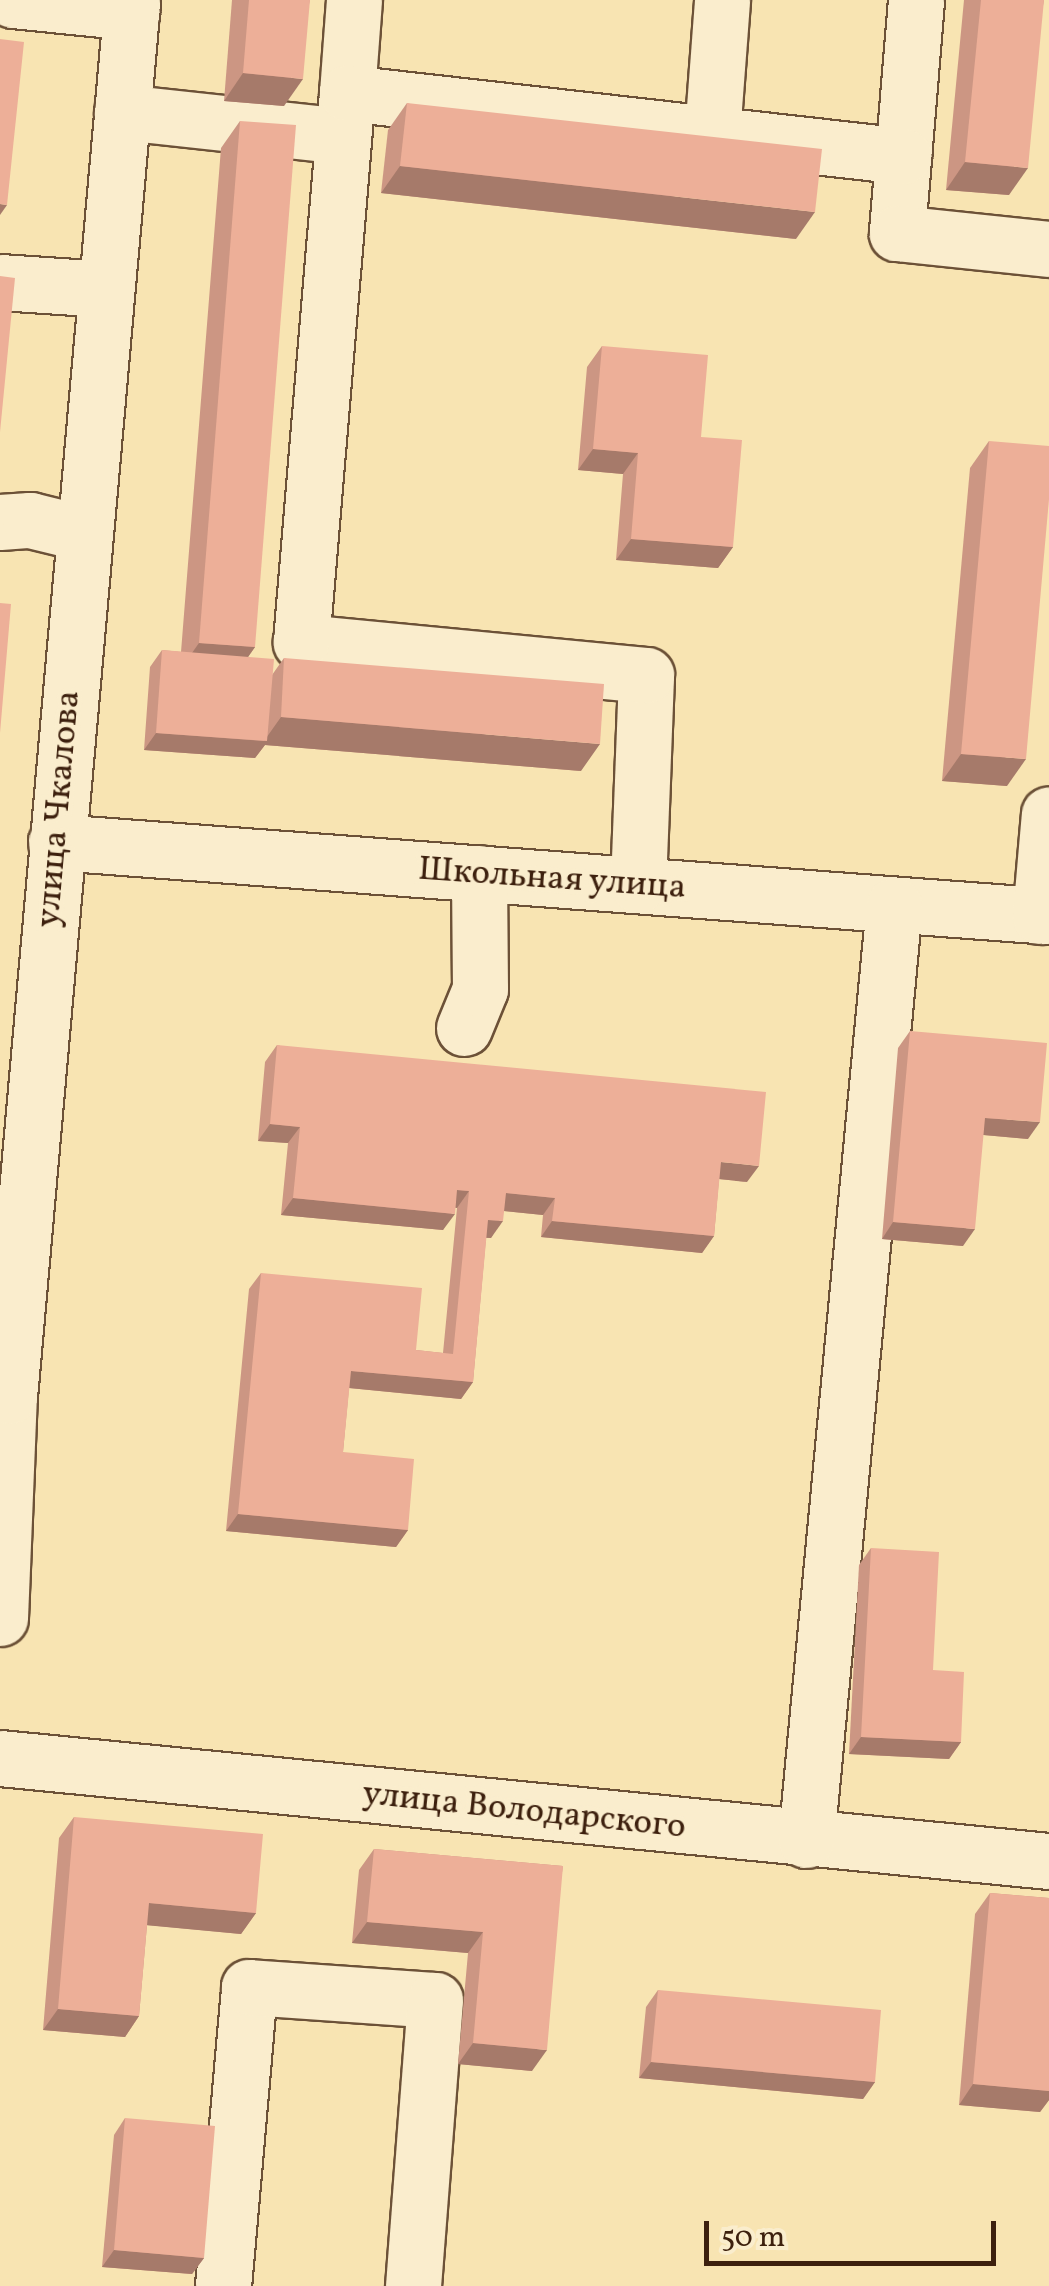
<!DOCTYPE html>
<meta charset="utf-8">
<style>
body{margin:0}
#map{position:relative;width:1049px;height:2286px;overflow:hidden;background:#f8e4b2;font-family:Vollkorn,serif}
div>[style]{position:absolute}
.roads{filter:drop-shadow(2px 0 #6c5137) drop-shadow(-2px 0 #6c5137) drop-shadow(0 2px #6c5137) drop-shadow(0 -2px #6c5137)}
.minor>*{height:55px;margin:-27.5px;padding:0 27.5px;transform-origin:27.5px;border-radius:27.5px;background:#faedcd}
.wall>*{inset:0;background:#cc9683}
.shaded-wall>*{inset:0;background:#a67a6a}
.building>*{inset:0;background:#edaf98}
span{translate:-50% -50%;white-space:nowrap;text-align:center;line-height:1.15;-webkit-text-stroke:9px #faedcd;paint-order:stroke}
.street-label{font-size:35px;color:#3d200e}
.scale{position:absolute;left:704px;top:2221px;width:292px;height:45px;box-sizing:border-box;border:5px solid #3d200e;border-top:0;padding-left:12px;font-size:30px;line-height:35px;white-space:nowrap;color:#3d200e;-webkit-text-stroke:8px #faedcd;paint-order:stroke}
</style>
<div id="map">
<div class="roads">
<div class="minor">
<div style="left:13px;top:0;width:119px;rotate:5.8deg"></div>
<div style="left:916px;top:0;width:234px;rotate:94.7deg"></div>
<div style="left:897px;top:233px;width:153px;rotate:6deg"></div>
<div style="left:347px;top:93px;width:93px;rotate:-85.7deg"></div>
<div style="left:122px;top:112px;width:222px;rotate:6.2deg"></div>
<div style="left:712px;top:134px;width:134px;rotate:-85.7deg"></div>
<div style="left:0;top:282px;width:106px;rotate:3.8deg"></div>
<div style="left:0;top:522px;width:30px;rotate:-4deg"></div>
<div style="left:30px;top:520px;width:55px;rotate:13.8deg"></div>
<div style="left:56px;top:842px;width:996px;rotate:4.26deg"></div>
<div style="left:638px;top:885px;width:210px;rotate:-87.8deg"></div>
<div style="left:646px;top:675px;width:347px;rotate:-174.5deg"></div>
<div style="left:301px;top:642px;width:551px;rotate:-85.21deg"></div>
<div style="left:347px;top:93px;width:560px;rotate:6.46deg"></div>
<div style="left:1040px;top:916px;width:102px;rotate:-85deg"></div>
<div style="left:464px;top:1028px;width:42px;rotate:-67.7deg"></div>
<div style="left:480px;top:989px;width:116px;rotate:-90.5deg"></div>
<div style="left:0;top:1618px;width:222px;rotate:-87.7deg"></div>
<div style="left:9px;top:1396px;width:1401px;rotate:-84.96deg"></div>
<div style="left:0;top:1758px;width:1054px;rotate:5.61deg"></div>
<div style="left:806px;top:1840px;width:939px;rotate:-84.62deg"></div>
<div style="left:223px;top:2286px;width:300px;rotate:-85deg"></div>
<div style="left:249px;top:1987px;width:186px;rotate:4deg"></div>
<div style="left:435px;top:2000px;width:287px;rotate:94.4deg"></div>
</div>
</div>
<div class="wall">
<div style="clip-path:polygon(232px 0,310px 0,284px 106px,224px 101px)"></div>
<div style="clip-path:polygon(964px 0,1044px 0,1009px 195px,946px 190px)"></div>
<div style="clip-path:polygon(407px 103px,796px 239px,381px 193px,388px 130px)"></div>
<div style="clip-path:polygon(240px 121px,255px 647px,248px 657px,272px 675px,284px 658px,581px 771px,265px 745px,255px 758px,144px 750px,150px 667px,162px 650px,181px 652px,221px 148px)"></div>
<div style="clip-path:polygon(602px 346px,701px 437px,733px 547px,718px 568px,616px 560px,623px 474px,578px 470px,587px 367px)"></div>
<div style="clip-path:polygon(989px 441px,1007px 786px,942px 781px,970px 468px)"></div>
<div style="clip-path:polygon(910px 1031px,1028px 1139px,983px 1135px,963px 1246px,882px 1239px,898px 1048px)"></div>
<div style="clip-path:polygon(277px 1045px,747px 1182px,719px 1179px,714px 1236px,702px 1253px,541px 1237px,543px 1215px,504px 1211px,491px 1238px,486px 1238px,473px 1382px,461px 1399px,349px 1388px,343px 1452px,408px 1530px,396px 1547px,226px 1531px,249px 1289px,261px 1273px,416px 1350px,443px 1353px,457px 1208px,455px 1207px,443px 1230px,281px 1215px,288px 1143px,258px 1141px,265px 1062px)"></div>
<div style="clip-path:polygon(871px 1548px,933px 1670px,961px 1742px,949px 1759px,849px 1754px,859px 1565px)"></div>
<div style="clip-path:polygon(74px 1817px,256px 1913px,241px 1934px,147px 1925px,139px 2016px,125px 2037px,43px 2030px,59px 1838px)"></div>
<div style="clip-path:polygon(374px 1849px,563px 1866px,532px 2071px,458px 2064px,468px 1953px,352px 1943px,359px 1870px)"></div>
<div style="clip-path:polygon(990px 1893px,1049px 1898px,1049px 2100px,1040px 2112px,959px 2105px,975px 1914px)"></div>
<div style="clip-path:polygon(658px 1990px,875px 2082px,863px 2099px,639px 2078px,646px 2007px)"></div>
<div style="clip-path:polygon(125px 2118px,204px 2258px,192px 2274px,102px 2267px,114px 2135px)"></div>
</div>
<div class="shaded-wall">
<div style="clip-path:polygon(243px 73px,303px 79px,284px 106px,224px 101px)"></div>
<div style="clip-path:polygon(965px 162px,1028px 168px,1009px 195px,946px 190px)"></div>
<div style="clip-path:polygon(400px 166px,815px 212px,796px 239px,381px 193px)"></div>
<div style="clip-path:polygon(0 204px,7px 205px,0 215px)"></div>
<div style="clip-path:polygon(593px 449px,638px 453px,623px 474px,578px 470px)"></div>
<div style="clip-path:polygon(631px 539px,733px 547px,718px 568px,616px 560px)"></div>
<div style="clip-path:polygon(199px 643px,255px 647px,236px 674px,180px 670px)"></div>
<div style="clip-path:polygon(281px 717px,600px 744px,581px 771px,265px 745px,255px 758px,144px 750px,156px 733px,264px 741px)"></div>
<div style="clip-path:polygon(961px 754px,1026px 759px,1007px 786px,942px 781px)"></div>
<div style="clip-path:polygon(985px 1118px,1040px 1122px,1028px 1139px,973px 1134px)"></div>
<div style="clip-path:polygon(270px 1124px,300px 1127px,288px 1143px,258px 1141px)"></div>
<div style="clip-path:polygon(721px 1162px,759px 1166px,747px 1182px,709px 1178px)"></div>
<div style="clip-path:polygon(457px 1190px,469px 1191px,457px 1208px,445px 1206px)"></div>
<div style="clip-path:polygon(506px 1193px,555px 1198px,543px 1215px,494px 1210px)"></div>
<div style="clip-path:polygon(293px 1198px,455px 1214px,443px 1230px,281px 1215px)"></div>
<div style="clip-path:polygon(488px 1220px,503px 1221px,491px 1238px,476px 1237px)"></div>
<div style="clip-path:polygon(552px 1221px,714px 1236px,702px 1253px,541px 1237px)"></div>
<div style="clip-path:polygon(893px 1222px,975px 1229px,963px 1246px,882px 1239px)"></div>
<div style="clip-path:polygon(351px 1371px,473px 1382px,461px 1399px,339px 1387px)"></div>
<div style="clip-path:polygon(238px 1514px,408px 1530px,396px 1547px,226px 1531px)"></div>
<div style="clip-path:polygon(861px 1737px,961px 1742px,949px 1759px,849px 1754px)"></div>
<div style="clip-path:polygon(149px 1903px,256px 1913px,241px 1934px,134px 1924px)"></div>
<div style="clip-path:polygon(367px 1922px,483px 1932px,468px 1953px,352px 1943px)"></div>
<div style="clip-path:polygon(58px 2009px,139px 2016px,125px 2037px,43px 2030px)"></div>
<div style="clip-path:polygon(473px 2043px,547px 2050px,532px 2071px,458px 2064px)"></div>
<div style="clip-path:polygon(651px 2062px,875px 2082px,863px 2099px,639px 2078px)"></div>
<div style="clip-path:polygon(973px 2084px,1049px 2091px,1049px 2100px,1040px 2112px,959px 2105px)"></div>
<div style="clip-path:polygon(114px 2250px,204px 2258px,192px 2274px,102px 2267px)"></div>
</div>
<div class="building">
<div style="clip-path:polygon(249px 0,310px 0,303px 79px,243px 73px)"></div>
<div style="clip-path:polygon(981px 0,1044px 0,1028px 168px,965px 162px)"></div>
<div style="clip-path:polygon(0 39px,24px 42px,7px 205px,0 204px)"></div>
<div style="clip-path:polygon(407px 103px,822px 149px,815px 212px,400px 166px)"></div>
<div style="clip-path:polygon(240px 121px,296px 125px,255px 647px,199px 643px)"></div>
<div style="clip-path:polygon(0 276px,15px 278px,0 432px)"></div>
<div style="clip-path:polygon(602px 346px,708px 355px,701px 437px,742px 440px,733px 547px,631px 539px,638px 453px,593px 449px)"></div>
<div style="clip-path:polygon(989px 441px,1049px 446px,1049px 499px,1026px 759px,961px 754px)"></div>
<div style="clip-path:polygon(0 603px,11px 604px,0 733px)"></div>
<div style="clip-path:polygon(162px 650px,274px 659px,267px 741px,156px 733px)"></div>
<div style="clip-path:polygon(284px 658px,604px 684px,600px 744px,281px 717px)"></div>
<div style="clip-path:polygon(910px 1031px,1047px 1043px,1040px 1122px,985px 1118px,975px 1229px,893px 1222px)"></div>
<div style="clip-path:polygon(277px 1045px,766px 1092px,759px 1166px,721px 1162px,714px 1236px,552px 1221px,555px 1198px,506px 1193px,503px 1221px,488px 1220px,473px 1382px,351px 1371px,343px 1452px,414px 1459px,408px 1530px,238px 1514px,261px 1273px,422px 1288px,416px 1350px,453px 1354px,469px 1191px,457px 1190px,455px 1214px,293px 1198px,300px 1127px,270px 1124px)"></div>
<div style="clip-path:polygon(871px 1548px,939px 1552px,933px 1670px,964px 1672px,961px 1742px,861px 1737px)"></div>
<div style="clip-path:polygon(74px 1817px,263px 1834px,256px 1913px,149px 1903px,139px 2016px,58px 2009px)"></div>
<div style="clip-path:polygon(374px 1849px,563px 1866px,547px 2050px,473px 2043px,483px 1932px,367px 1922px)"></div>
<div style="clip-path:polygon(990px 1893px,1049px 1898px,1049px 2091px,973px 2084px)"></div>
<div style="clip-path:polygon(658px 1990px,881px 2010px,875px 2082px,651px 2062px)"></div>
<div style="clip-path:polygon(125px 2118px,215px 2126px,204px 2258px,114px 2250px)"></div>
</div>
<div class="street-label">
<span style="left:59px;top:809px;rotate:-85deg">улица Чкалова</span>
<span style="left:552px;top:879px;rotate:4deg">Школьная улица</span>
<span style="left:524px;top:1811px;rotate:6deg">улица Володарского</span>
</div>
<div class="scale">50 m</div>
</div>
